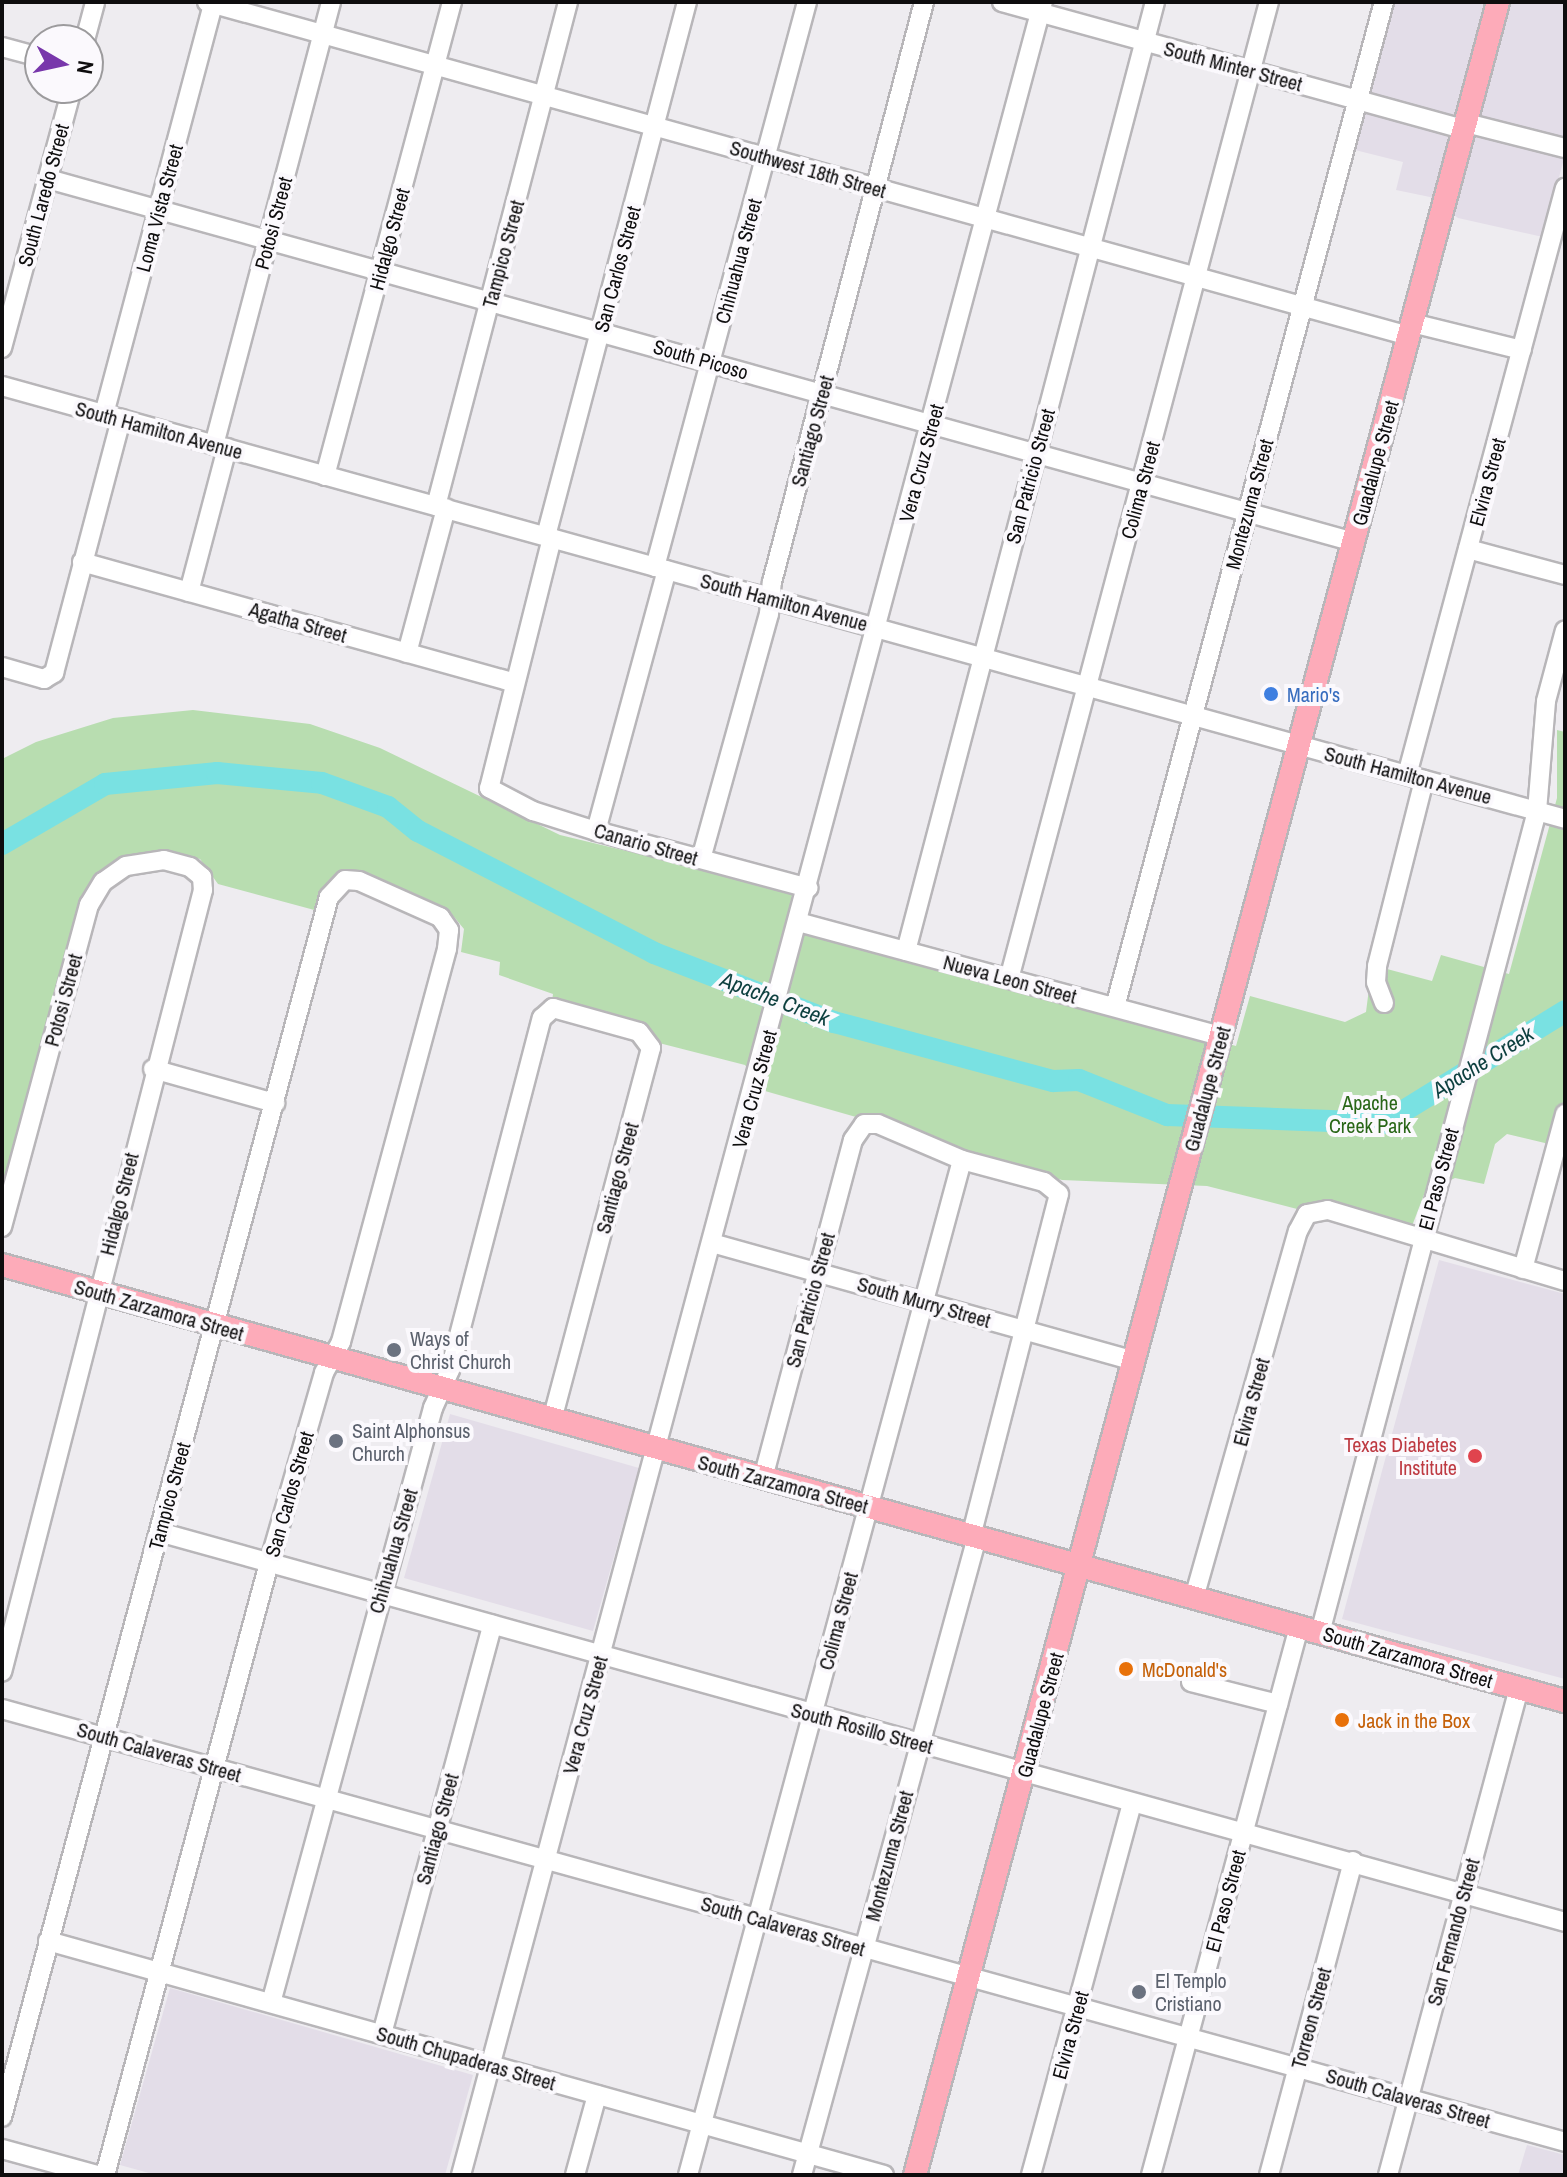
<!DOCTYPE html>
<style>
body{margin:0}
#map{position:relative;width:1567px;height:2177px;overflow:hidden;background:#eeecf0;font-family:"Archivo Narrow",sans-serif}
div>[style]{position:absolute}
.built>*{inset:0;background:#e3dde8}
.green>*{inset:0;background:#b8ddb0}
.river>*{height:22px;margin:-11px;padding:0 11px;transform-origin:11px;border-radius:11px;background:#79e1e2}
.roads{filter:drop-shadow(2px 0 #b8b6b9) drop-shadow(-2px 0 #b8b6b9) drop-shadow(0 2px #b8b6b9) drop-shadow(0 -2px #b8b6b9)}
.minor>*{height:18px;margin:-9px;padding:0 9px;transform-origin:9px;border-radius:9px;background:#fff}
.major>*{height:22px;margin:-11px;padding:0 11px;transform-origin:11px;border-radius:11px;background:#fdabb9}
.dots>*{width:22px;height:22px;translate:-50% -50%;box-sizing:border-box;border:4px solid #fbf9fd;border-radius:50%}
span{translate:-50% -50%;white-space:nowrap;text-align:center;line-height:1.15;-webkit-text-stroke:8px #fbf9fd;paint-order:stroke}
.street-label{font-size:20px;color:#0e0d0e}
.shop-label{font-size:20px;color:#366cbe}
.left{translate:0 -50%;text-align:left}
.park-label{font-size:20px;color:#296617}
.worship-label{font-size:20px;color:#5b616d}
.health-label{font-size:20px;color:#be3a42}
.right{translate:-100% -50%;text-align:right}
.food-label{font-size:20px;color:#c56008}
.water-label{font-size:22px;color:#0d3f3f;font-style:italic}
.frame{position:absolute;inset:0;border:4px solid #0e0d0e;pointer-events:none}
.north{position:absolute;left:24px;top:24px;width:80px;height:80px;box-sizing:border-box;background:#fbf9fd;border:2px solid #9c9b9d;border-radius:50%;rotate:99deg;font-size:22px;font-weight:700;line-height:32px;text-align:center;color:#0e0d0e}
.north::after{content:'';display:block;margin:auto;width:28px;height:36px;background:#7837ab;clip-path:polygon(50% 0,100% 100%,50% 72%,0 100%)}
</style>
<div id="map">
<div class="built">
<div style="clip-path:polygon(1391px 2px,1565px 2px,1565px 155px,1543px 237px,1458px 218px,1430px 197px,1396px 190px,1403px 162px,1351px 149px)"></div>
<div style="clip-path:polygon(1439px 1260px,1565px 1294px,1565px 1679px,1342px 1619px)"></div>
<div style="clip-path:polygon(450px 1414px,639px 1468px,593px 1631px,404px 1578px)"></div>
<div style="clip-path:polygon(170px 1988px,473px 2075px,445px 2175px,156px 2175px,120px 2165px)"></div>
<div style="clip-path:polygon(1527px 2145px,1565px 2155px,1565px 2175px,1518px 2175px)"></div>
</div>
<div class="green">
<div style="clip-path:polygon(193px 710px,310px 724px,380px 748px,560px 835px,793px 891px,785px 926px,1236px 1046px,1250px 996px,1345px 1022px,1366px 1012px,1372px 965px,1432px 981px,1441px 955px,1509px 974px,1557px 798px,1557px 730px,1565px 732px,1565px 1102px,1549px 1144px,1507px 1134px,1495px 1144px,1484px 1184px,1455px 1178px,1425px 1192px,1412px 1226px,1324px 1200px,1301px 1210px,1207px 1186px,1062px 1180px,967px 1152px,866px 1113px,856px 1117px,765px 1091px,745px 1065px,659px 1043px,648px 1029px,552px 1001px,553px 994px,499px 975px,500px 962px,461px 952px,464px 929px,450px 912px,409px 891px,336px 874px,328px 881px,318px 911px,218px 884px,200px 859px,161px 851px,130px 857px,105px 871px,2px 1199px,2px 759px,36px 742px,113px 718px)"></div>
</div>
<div class="river">
<div style="left:2px;top:844px;width:119px;rotate:-30.2deg"></div>
<div style="left:105px;top:784px;width:113px;rotate:-5.6deg"></div>
<div style="left:217px;top:773px;width:105px;rotate:5.4deg"></div>
<div style="left:322px;top:783px;width:70px;rotate:20deg"></div>
<div style="left:388px;top:807px;width:38px;rotate:39deg"></div>
<div style="left:418px;top:831px;width:266px;rotate:27.3deg"></div>
<div style="left:654px;top:953px;width:193px;rotate:21deg"></div>
<div style="left:834px;top:1022px;width:227px;rotate:15.1deg"></div>
<div style="left:1053px;top:1081px;width:26px;rotate:-2deg"></div>
<div style="left:1079px;top:1080px;width:95px;rotate:21.7deg"></div>
<div style="left:1167px;top:1115px;width:217px;rotate:2.1deg"></div>
<div style="left:1384px;top:1123px;width:213px;rotate:-31.7deg"></div>
</div>
<div class="roads">
<div class="minor">
<div style="left:207px;top:2px;width:1248px;rotate:15.53deg"></div>
<div style="left:1002px;top:2px;width:479px;rotate:15.4deg"></div>
<div style="left:85px;top:40px;width:39px;rotate:-75deg"></div>
<div style="left:2px;top:47px;width:39px;rotate:15deg"></div>
<div style="left:1466px;top:123px;width:102px;rotate:14.2deg"></div>
<div style="left:48px;top:179px;width:1356px;rotate:15.53deg"></div>
<div style="left:1412px;top:323px;width:113px;rotate:13.8deg"></div>
<div style="left:2px;top:348px;width:269px;rotate:-74.9deg"></div>
<div style="left:2px;top:386px;width:1622px;rotate:15.48deg"></div>
<div style="left:104px;top:414px;width:426px;rotate:-75.1deg"></div>
<div style="left:214px;top:445px;width:458px;rotate:-75.2deg"></div>
<div style="left:325px;top:476px;width:491px;rotate:-75deg"></div>
<div style="left:436px;top:506px;width:521px;rotate:-75.32deg"></div>
<div style="left:546px;top:536px;width:552px;rotate:-75.21deg"></div>
<div style="left:552px;top:538px;width:258px;rotate:104.1deg"></div>
<div style="left:489px;top:788px;width:50px;rotate:27.6deg"></div>
<div style="left:533px;top:811px;width:66px;rotate:17.6deg"></div>
<div style="left:596px;top:831px;width:220px;rotate:15deg"></div>
<div style="left:1468px;top:549px;width:100px;rotate:15deg"></div>
<div style="left:82px;top:562px;width:447px;rotate:15.6deg"></div>
<div style="left:655px;top:567px;width:585px;rotate:-74.94deg"></div>
<div style="left:189px;top:592px;width:149px;rotate:-75.2deg"></div>
<div style="left:407px;top:653px;width:150px;rotate:-74.9deg"></div>
<div style="left:2px;top:667px;width:44px;rotate:15.9deg"></div>
<div style="left:44px;top:679px;width:12px;rotate:-31deg"></div>
<div style="left:54px;top:673px;width:263px;rotate:-75.2deg"></div>
<div style="left:1407px;top:775px;width:608px;rotate:-74.94deg"></div>
<div style="left:596px;top:831px;width:270px;rotate:-74.8deg"></div>
<div style="left:701px;top:859px;width:254px;rotate:-74.5deg"></div>
<div style="left:769px;top:614px;width:32px;rotate:-85deg"></div>
<div style="left:772px;top:582px;width:600px;rotate:-75.31deg"></div>
<div style="left:798px;top:922px;width:438px;rotate:15.1deg"></div>
<div style="left:906px;top:951px;width:981px;rotate:-75.3deg"></div>
<div style="left:1009px;top:979px;width:1011px;rotate:-75.1deg"></div>
<div style="left:1384px;top:1003px;width:22px;rotate:-111deg"></div>
<div style="left:1376px;top:982px;width:16px;rotate:-86deg"></div>
<div style="left:1377px;top:966px;width:192px;rotate:-75.8deg"></div>
<div style="left:1115px;top:1007px;width:1040px;rotate:-75.02deg"></div>
<div style="left:153px;top:1069px;width:127px;rotate:15.6deg"></div>
<div style="left:2px;top:1227px;width:334px;rotate:-74.9deg"></div>
<div style="left:89px;top:905px;width:27px;rotate:-59deg"></div>
<div style="left:103px;top:882px;width:28px;rotate:-35deg"></div>
<div style="left:126px;top:866px;width:38px;rotate:-9deg"></div>
<div style="left:164px;top:860px;width:27px;rotate:15deg"></div>
<div style="left:190px;top:867px;width:16px;rotate:40deg"></div>
<div style="left:202px;top:877px;width:13px;rotate:86deg"></div>
<div style="left:203px;top:890px;width:807px;rotate:104.41deg"></div>
<div style="left:712px;top:1243px;width:439px;rotate:15.6deg"></div>
<div style="left:1523px;top:1269px;width:161px;rotate:-74.8deg"></div>
<div style="left:763px;top:1478px;width:350px;rotate:-75.1deg"></div>
<div style="left:853px;top:1140px;width:19px;rotate:-55deg"></div>
<div style="left:864px;top:1124px;width:14px"></div>
<div style="left:878px;top:1124px;width:91px;rotate:23.2deg"></div>
<div style="left:962px;top:1160px;width:85px;rotate:15deg"></div>
<div style="left:1044px;top:1182px;width:19px;rotate:39deg"></div>
<div style="left:1059px;top:1194px;width:353px;rotate:104.4deg"></div>
<div style="left:159px;top:1532px;width:1459px;rotate:15.5deg"></div>
<div style="left:1194px;top:1598px;width:381px;rotate:-74.2deg"></div>
<div style="left:1298px;top:1231px;width:19px;rotate:-62deg"></div>
<div style="left:1307px;top:1214px;width:21px;rotate:-11deg"></div>
<div style="left:1328px;top:1210px;width:247px;rotate:16.7deg"></div>
<div style="left:1320px;top:1633px;width:850px;rotate:-75.21deg"></div>
<div style="left:1537px;top:811px;width:110px;rotate:-85.3deg"></div>
<div style="left:1546px;top:701px;width:73px;rotate:-75deg"></div>
<div style="left:1191px;top:1682px;width:90px;rotate:14.2deg"></div>
<div style="left:2px;top:1709px;width:1622px;rotate:15.48deg"></div>
<div style="left:48px;top:1941px;width:868px;rotate:15.64deg"></div>
<div style="left:271px;top:2003px;width:617px;rotate:-74.77deg"></div>
<div style="left:433px;top:1408px;width:42px;rotate:-65.9deg"></div>
<div style="left:450px;top:1370px;width:364px;rotate:-75.4deg"></div>
<div style="left:542px;top:1018px;width:15px;rotate:-42deg"></div>
<div style="left:553px;top:1008px;width:89px;rotate:15.6deg"></div>
<div style="left:639px;top:1032px;width:20px;rotate:53deg"></div>
<div style="left:651px;top:1048px;width:385px;rotate:104.9deg"></div>
<div style="left:382px;top:2034px;width:424px;rotate:-74.9deg"></div>
<div style="left:2px;top:2117px;width:1263px;rotate:-75deg"></div>
<div style="left:329px;top:897px;width:23px;rotate:-47deg"></div>
<div style="left:345px;top:880px;width:14px;rotate:4deg"></div>
<div style="left:359px;top:881px;width:89px;rotate:24deg"></div>
<div style="left:440px;top:917px;width:16px;rotate:55deg"></div>
<div style="left:449px;top:930px;width:19px;rotate:96deg"></div>
<div style="left:447px;top:949px;width:407px;rotate:105.1deg"></div>
<div style="left:341px;top:1342px;width:35px;rotate:119deg"></div>
<div style="left:324px;top:1373px;width:198px;rotate:106.1deg"></div>
<div style="left:269px;top:1563px;width:634px;rotate:105deg"></div>
<div style="left:2px;top:2149px;width:98px;rotate:15.3deg"></div>
<div style="left:461px;top:2175px;width:2250px;rotate:-75.01deg"></div>
<div style="left:575px;top:2175px;width:83px;rotate:-74.6deg"></div>
<div style="left:688px;top:2175px;width:1051px;rotate:-74.89deg"></div>
<div style="left:802px;top:2175px;width:662px;rotate:-74.66deg"></div>
<div style="left:1031px;top:2175px;width:385px;rotate:-74.8deg"></div>
<div style="left:1151px;top:2175px;width:568px;rotate:-74.89deg"></div>
<div style="left:1269px;top:2175px;width:325px;rotate:-75deg"></div>
<div style="left:1388px;top:2175px;width:504px;rotate:-74.94deg"></div>
</div>
<div class="major">
<div style="left:2px;top:1265px;width:1623px;rotate:15.59deg"></div>
<div style="left:915px;top:2175px;width:2250px;rotate:-74.98deg"></div>
</div>
</div>
<div class="dots">
<div style="left:1271px;top:694px;background:#3f7fe0"></div>
<div style="left:394px;top:1350px;background:#6b7280"></div>
<div style="left:336px;top:1441px;background:#6b7280"></div>
<div style="left:1475px;top:1456px;background:#e0444e"></div>
<div style="left:1126px;top:1669px;background:#e8710a"></div>
<div style="left:1342px;top:1720px;background:#e8710a"></div>
<div style="left:1139px;top:1992px;background:#6b7280"></div>
</div>
<div class="street-label">
<span style="left:1233px;top:66px;rotate:15deg">South Minter Street</span>
<span style="left:808px;top:169px;rotate:16deg">Southwest 18th Street</span>
<span style="left:43px;top:195px;rotate:-75deg">South Laredo Street</span>
<span style="left:159px;top:208px;rotate:-75deg">Loma Vista Street</span>
<span style="left:273px;top:223px;rotate:-75deg">Potosi Street</span>
<span style="left:389px;top:239px;rotate:-75deg">Hidalgo Street</span>
<span style="left:503px;top:254px;rotate:-75deg">Tampico Street</span>
<span style="left:738px;top:261px;rotate:-75deg">Chihuahua Street</span>
<span style="left:617px;top:269px;rotate:-75deg">San Carlos Street</span>
<span style="left:701px;top:359px;rotate:16deg">South Picoso</span>
<span style="left:159px;top:430px;rotate:15deg">South Hamilton Avenue</span>
<span style="left:812px;top:431px;rotate:-75deg">Santiago Street</span>
<span style="left:921px;top:463px;rotate:-75deg">Vera Cruz Street</span>
<span style="left:1375px;top:463px;rotate:-75deg">Guadalupe Street</span>
<span style="left:1030px;top:476px;rotate:-75deg">San Patricio Street</span>
<span style="left:1487px;top:482px;rotate:-75deg">Elvira Street</span>
<span style="left:1140px;top:490px;rotate:-75deg">Colima Street</span>
<span style="left:1249px;top:504px;rotate:-75deg">Montezuma Street</span>
<span style="left:784px;top:602px;rotate:15deg">South Hamilton Avenue</span>
<span style="left:298px;top:622px;rotate:16deg">Agatha Street</span>
<span style="left:1408px;top:775px;rotate:15deg">South Hamilton Avenue</span>
<span style="left:646px;top:844px;rotate:16deg">Canario Street</span>
<span style="left:1010px;top:979px;rotate:15deg">Nueva Leon Street</span>
<span style="left:63px;top:1000px;rotate:-75deg">Potosi Street</span>
<span style="left:754px;top:1089px;rotate:-75deg">Vera Cruz Street</span>
<span style="left:1207px;top:1089px;rotate:-75deg">Guadalupe Street</span>
<span style="left:617px;top:1178px;rotate:-75deg">Santiago Street</span>
<span style="left:1438px;top:1179px;rotate:-75deg">El Paso Street</span>
<span style="left:119px;top:1204px;rotate:-76deg">Hidalgo Street</span>
<span style="left:810px;top:1300px;rotate:-75deg">San Patricio Street</span>
<span style="left:924px;top:1302px;rotate:16deg">South Murry Street</span>
<span style="left:159px;top:1310px;rotate:16deg">South Zarzamora Street</span>
<span style="left:1251px;top:1402px;rotate:-75deg">Elvira Street</span>
<span style="left:783px;top:1484px;rotate:15deg">South Zarzamora Street</span>
<span style="left:289px;top:1494px;rotate:-74deg">San Carlos Street</span>
<span style="left:169px;top:1496px;rotate:-75deg">Tampico Street</span>
<span style="left:393px;top:1551px;rotate:-74deg">Chihuahua Street</span>
<span style="left:838px;top:1621px;rotate:-75deg">Colima Street</span>
<span style="left:1408px;top:1657px;rotate:16deg">South Zarzamora Street</span>
<span style="left:585px;top:1715px;rotate:-75deg">Vera Cruz Street</span>
<span style="left:1040px;top:1715px;rotate:-75deg">Guadalupe Street</span>
<span style="left:862px;top:1728px;rotate:15deg">South Rosillo Street</span>
<span style="left:159px;top:1752px;rotate:16deg">South Calaveras Street</span>
<span style="left:437px;top:1829px;rotate:-75deg">Santiago Street</span>
<span style="left:889px;top:1856px;rotate:-75deg">Montezuma Street</span>
<span style="left:1225px;top:1901px;rotate:-75deg">El Paso Street</span>
<span style="left:783px;top:1926px;rotate:16deg">South Calaveras Street</span>
<span style="left:1453px;top:1932px;rotate:-75deg">San Fernando Street</span>
<span style="left:1311px;top:2018px;rotate:-75deg">Torreon Street</span>
<span style="left:1070px;top:2035px;rotate:-75deg">Elvira Street</span>
<span style="left:466px;top:2058px;rotate:16deg">South Chupaderas Street</span>
<span style="left:1408px;top:2098px;rotate:16deg">South Calaveras Street</span>
</div>
<div class="shop-label">
<span class="left" style="left:1287px;top:694px">Mario's</span>
</div>
<div class="park-label">
<span style="left:1370px;top:1114px">Apache<br>Creek Park</span>
</div>
<div class="worship-label">
<span class="left" style="left:410px;top:1350px">Ways of<br>Christ Church</span>
<span class="left" style="left:352px;top:1442px">Saint Alphonsus<br>Church</span>
<span class="left" style="left:1155px;top:1992px">El Templo<br>Cristiano</span>
</div>
<div class="health-label">
<span class="right" style="left:1457px;top:1456px">Texas Diabetes<br>Institute</span>
</div>
<div class="food-label">
<span class="left" style="left:1142px;top:1669px">McDonald's</span>
<span class="left" style="left:1358px;top:1720px">Jack in the Box</span>
</div>
<div class="water-label">
<span style="left:775px;top:999px;rotate:21deg">Apache Creek</span>
<span style="left:1483px;top:1062px;rotate:-32deg">Apache Creek</span>
</div>
<div class="frame"></div>
<div class="north">N</div>
</div>
